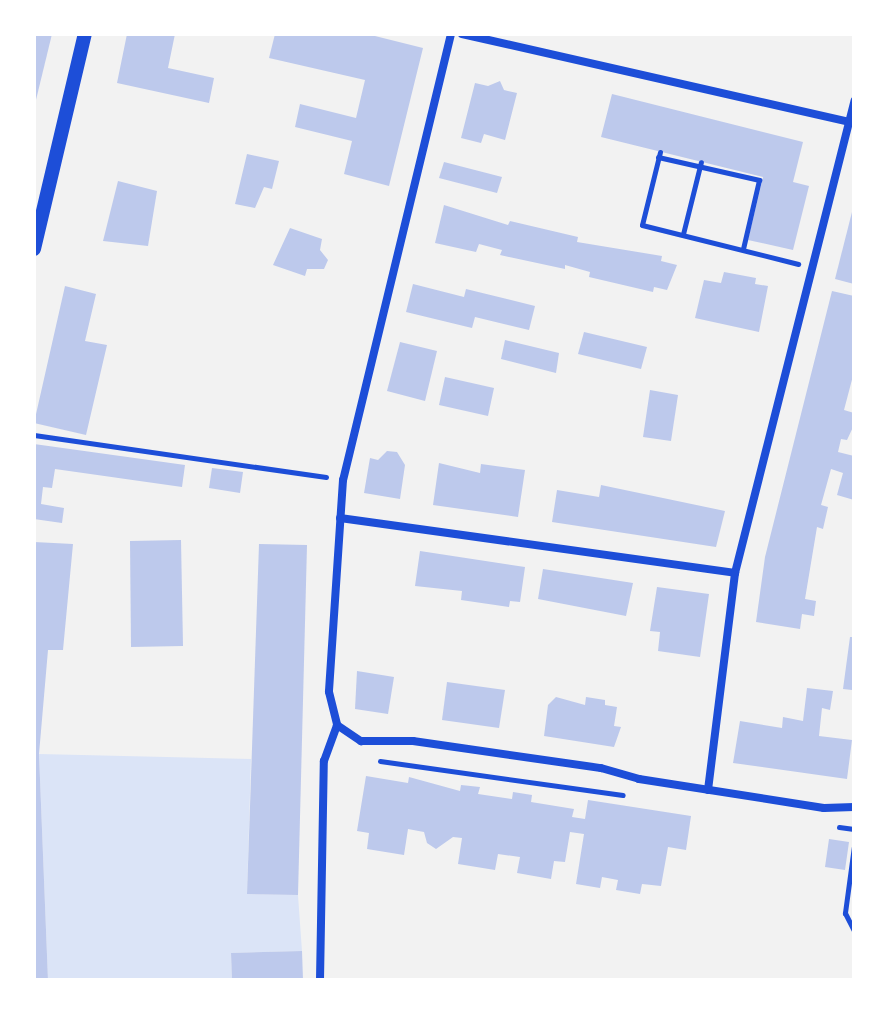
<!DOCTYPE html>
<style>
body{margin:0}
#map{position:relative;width:888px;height:1014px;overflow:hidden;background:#f2f2f2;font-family:Montserrat,sans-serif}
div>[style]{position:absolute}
.green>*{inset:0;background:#dbe4f7}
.building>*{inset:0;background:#bdc9ec}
.path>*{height:5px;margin:-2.5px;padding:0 2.5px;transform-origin:2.5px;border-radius:2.5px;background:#1d4ed8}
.minor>*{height:8px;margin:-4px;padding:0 4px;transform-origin:4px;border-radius:4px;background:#1d4ed8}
.tertiary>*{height:14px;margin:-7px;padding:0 7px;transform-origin:7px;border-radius:7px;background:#1d4ed8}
span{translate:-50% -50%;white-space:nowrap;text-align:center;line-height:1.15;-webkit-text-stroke:6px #fff;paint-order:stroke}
.frame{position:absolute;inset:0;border:36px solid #fff;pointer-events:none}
</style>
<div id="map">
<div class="green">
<div style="clip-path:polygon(39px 754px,251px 759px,247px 894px,298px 895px,302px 951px,231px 953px,232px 980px,48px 980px)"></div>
</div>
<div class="building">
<div style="clip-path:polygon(34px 34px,52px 34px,35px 104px,34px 104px)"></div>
<div style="clip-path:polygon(127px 34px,175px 34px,168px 68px,214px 78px,209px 103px,117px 83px)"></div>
<div style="clip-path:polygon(275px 34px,367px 34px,423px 48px,389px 186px,344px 174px,352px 141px,295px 127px,300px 104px,356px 118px,365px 80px,269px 58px)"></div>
<div style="clip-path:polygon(500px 81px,504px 90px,517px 93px,505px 140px,484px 134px,481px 143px,461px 138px,475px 83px,488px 86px)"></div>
<div style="clip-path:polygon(612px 94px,803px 142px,793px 182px,809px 186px,793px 250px,748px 240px,763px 177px,601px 137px)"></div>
<div style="clip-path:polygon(247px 154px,279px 161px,272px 189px,264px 187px,255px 208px,235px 204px)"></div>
<div style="clip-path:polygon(444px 162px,502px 177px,497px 193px,439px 178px)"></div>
<div style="clip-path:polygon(118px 181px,157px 191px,148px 246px,103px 241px)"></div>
<div style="clip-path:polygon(444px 205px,508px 225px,510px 221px,578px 237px,577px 242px,662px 256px,661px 261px,677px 265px,667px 290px,654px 287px,653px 292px,589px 277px,590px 272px,565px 265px,565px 269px,500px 255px,502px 250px,479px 244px,476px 252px,435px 243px)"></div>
<div style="clip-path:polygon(853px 208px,854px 208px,854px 284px,835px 279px)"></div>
<div style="clip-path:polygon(290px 228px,322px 239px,320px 250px,328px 260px,324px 269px,307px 269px,305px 276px,273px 265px)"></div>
<div style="clip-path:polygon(724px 272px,756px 278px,755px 284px,768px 286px,759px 332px,695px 318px,704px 280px,721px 283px)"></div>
<div style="clip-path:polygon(413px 284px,464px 297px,466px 289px,535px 306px,529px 330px,475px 317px,472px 328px,406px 312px)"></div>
<div style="clip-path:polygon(65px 286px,96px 294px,85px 341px,107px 345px,86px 435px,34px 423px)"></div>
<div style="clip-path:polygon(832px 291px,854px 296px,854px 372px,844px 410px,854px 413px,854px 425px,847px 440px,841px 439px,838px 452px,854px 456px,854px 500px,837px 495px,843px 473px,831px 469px,821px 505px,828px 507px,823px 529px,817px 527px,805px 599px,816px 601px,814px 616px,802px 614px,800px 629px,756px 622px,765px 557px)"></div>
<div style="clip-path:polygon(584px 332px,647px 347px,641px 369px,578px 354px)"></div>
<div style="clip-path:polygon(505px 340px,559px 353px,556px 373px,501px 359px)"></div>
<div style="clip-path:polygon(400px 342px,437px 351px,425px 401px,387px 391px)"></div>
<div style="clip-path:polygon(445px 377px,494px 388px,488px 416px,439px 405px)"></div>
<div style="clip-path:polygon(650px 390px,678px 395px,671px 441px,643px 437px)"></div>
<div style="clip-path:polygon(34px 444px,185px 465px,182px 487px,55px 469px,52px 488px,43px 487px,41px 504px,64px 508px,62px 523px,34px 519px)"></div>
<div style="clip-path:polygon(387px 451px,397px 452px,405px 465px,400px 499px,364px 493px,370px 458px,378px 460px)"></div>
<div style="clip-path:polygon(439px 463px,480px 473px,481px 464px,525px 470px,518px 517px,433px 505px)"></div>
<div style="clip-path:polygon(212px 468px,243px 472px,240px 493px,209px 488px)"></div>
<div style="clip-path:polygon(601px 485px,725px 511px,716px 547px,552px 522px,557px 490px,599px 497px)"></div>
<div style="clip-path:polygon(181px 540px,183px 646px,131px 647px,130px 541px)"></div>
<div style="clip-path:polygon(34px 542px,73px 544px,63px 650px,48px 650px,39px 754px,48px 980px,34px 980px)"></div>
<div style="clip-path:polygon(259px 544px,307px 545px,298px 895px,247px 894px)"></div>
<div style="clip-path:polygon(420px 551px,525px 567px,520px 602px,510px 601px,509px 607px,461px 600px,462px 591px,415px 586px)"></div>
<div style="clip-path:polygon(543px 569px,633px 583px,626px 616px,538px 599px)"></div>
<div style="clip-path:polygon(657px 587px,709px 594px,700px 657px,658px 651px,660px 632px,650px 631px)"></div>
<div style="clip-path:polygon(850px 637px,854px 637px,854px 699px,852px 690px,843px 689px)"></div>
<div style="clip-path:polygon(357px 671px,394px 677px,388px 714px,355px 709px)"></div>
<div style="clip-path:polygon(447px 682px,505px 690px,499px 728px,442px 720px)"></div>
<div style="clip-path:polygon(807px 688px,833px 691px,830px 710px,822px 708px,819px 736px,852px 740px,847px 779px,733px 763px,740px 721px,782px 728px,783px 717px,803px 721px)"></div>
<div style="clip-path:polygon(556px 697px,585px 705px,586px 697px,605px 700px,605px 705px,617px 707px,614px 726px,621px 727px,614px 747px,544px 736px,548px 705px)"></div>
<div style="clip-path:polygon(366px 776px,408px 783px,409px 777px,460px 791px,461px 785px,480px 787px,478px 794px,512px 799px,513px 792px,532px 795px,531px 802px,574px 809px,572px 817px,585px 819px,588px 800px,691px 816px,686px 850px,668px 847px,661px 886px,642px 884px,640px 894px,616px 890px,618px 880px,602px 877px,600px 888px,576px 884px,584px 834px,570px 832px,565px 862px,554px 861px,551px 879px,517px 873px,520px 857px,498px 854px,495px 870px,458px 864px,462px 838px,453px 837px,436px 849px,427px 843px,424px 832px,408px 829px,404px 855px,367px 849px,369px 833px,357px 831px)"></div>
<div style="clip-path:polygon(829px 839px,849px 842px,845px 870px,825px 867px)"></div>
<div style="clip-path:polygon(302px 951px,303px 980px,232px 980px,231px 953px)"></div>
</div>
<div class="path">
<div style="left:660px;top:152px;width:75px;rotate:103.9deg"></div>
<div style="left:642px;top:225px;width:161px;rotate:14deg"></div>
<div style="left:658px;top:157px;width:104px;rotate:12.8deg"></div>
<div style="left:759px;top:180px;width:71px;rotate:103.1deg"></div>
<div style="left:683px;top:234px;width:74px;rotate:-76deg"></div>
<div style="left:34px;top:435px;width:295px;rotate:8.2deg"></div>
<div style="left:380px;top:761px;width:245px;rotate:8deg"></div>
<div style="left:839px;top:827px;width:15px;rotate:8deg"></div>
<div style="left:854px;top:846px;width:68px;rotate:97.7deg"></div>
<div style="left:845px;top:913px;width:20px;rotate:63deg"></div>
</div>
<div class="minor">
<div style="left:451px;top:34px;width:459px;rotate:103.6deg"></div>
<div style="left:343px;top:480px;width:212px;rotate:93.8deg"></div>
<div style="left:329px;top:692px;width:34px;rotate:76deg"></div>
<div style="left:337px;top:725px;width:29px;rotate:34deg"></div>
<div style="left:361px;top:741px;width:52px"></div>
<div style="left:413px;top:741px;width:190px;rotate:8.2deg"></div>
<div style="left:601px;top:768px;width:40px;rotate:16deg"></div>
<div style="left:639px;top:779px;width:187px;rotate:8.9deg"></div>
<div style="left:824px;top:808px;width:30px;rotate:-2deg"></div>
<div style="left:462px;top:34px;width:397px;rotate:12.8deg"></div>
<div style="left:340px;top:518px;width:399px;rotate:7.9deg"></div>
<div style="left:708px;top:790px;width:219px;rotate:-82.9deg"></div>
<div style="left:735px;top:573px;width:487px;rotate:-75.8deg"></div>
<div style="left:320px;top:980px;width:219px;rotate:-89deg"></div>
<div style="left:324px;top:761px;width:38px;rotate:-70deg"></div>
</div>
<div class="tertiary">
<div style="left:34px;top:249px;width:221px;rotate:-76.7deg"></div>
</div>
<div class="frame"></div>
</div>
